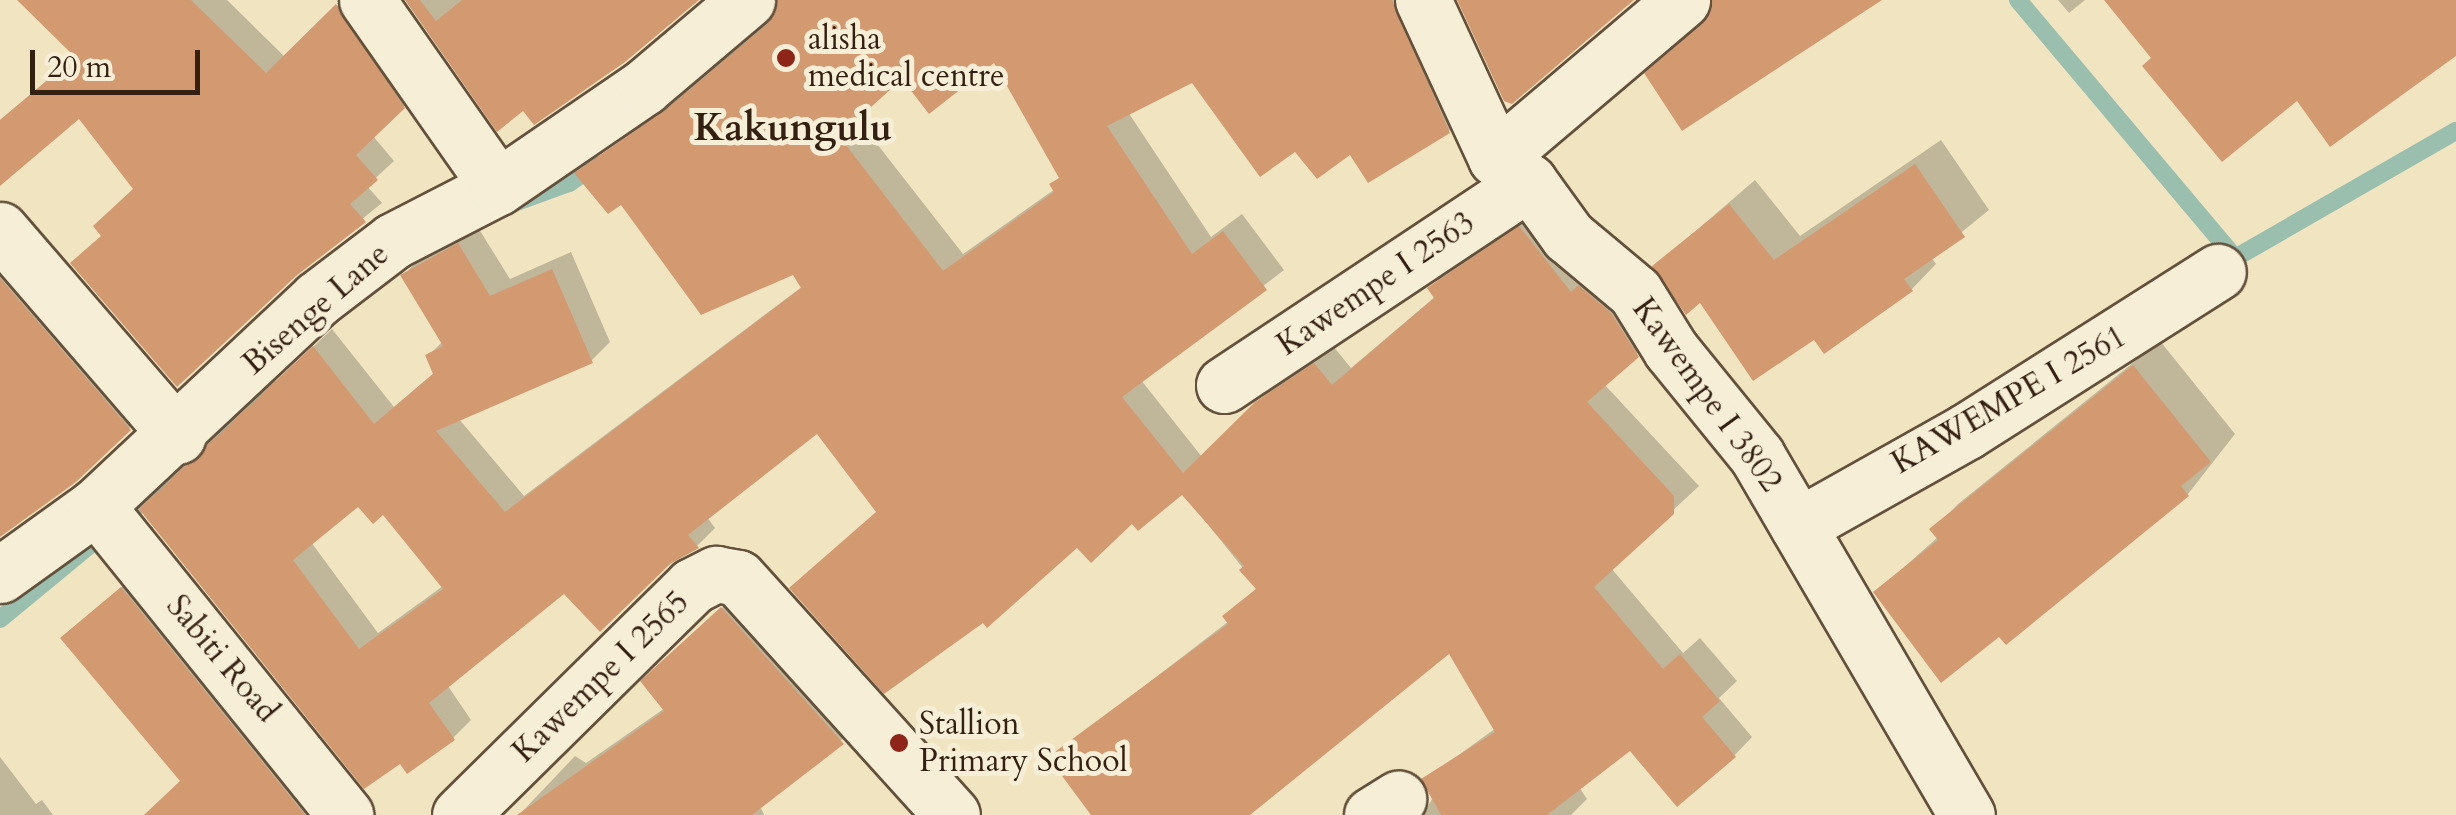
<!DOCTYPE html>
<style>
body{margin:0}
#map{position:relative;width:2456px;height:815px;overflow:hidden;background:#f1e5c1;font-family:Cardo,serif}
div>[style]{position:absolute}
.shadow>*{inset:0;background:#0003}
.stream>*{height:18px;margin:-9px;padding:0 9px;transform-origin:9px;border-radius:9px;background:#9bbfaf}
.building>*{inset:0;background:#d39971}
.roads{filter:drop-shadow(2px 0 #63513c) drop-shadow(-2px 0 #63513c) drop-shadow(0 2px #63513c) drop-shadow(0 -2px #63513c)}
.minor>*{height:55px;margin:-27.5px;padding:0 27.5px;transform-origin:27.5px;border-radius:27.5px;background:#f6eed7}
.dots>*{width:28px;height:28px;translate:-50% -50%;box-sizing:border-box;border:5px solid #f6eed7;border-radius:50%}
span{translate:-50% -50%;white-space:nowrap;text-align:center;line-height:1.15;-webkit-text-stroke:10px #f6eed7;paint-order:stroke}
.poi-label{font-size:32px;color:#342010}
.left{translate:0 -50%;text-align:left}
.street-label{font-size:32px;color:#342010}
.quarter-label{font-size:38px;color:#342010;font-weight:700}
.scale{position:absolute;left:30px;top:50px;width:170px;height:45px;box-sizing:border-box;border:5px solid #342010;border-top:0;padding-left:12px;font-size:30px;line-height:35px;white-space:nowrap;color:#342010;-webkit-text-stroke:8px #f6eed7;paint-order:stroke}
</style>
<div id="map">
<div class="shadow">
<div style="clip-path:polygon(20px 0,227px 0,285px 57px,344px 0,421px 89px,373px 136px,394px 161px,367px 186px,382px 203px,294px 274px,103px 235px,136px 188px,79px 115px,0 182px,0 120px,77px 55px)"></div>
<div style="clip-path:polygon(408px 0,695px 0,534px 121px)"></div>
<div style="clip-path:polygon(evenodd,793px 0,1415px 0,1467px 113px,1449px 131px,1350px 151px,1296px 149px,1192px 79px,1128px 112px,1211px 237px,1242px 214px,1284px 270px,1141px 380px,1202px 457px,1276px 384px,1333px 346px,1351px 368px,1436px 296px,1430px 288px,1448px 270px,1539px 209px,1655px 337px,1604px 384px,1699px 486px,1611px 568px,1683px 653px,1700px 638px,1737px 681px,1719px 698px,1752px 737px,1734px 756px,1630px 748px,1579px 787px,1587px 799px,1571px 815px,1423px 815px,1432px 799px,1424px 780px,1496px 728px,1449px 650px,1246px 815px,1094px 815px,1052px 757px,1229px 621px,1226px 616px,1258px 587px,1182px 492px,1077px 545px,878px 510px,817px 430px,707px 517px,715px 528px,697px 546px,669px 562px,564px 590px,448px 686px,471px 720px,453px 738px,160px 491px,332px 329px,394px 407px,435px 372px,428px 356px,443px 341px,403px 276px,421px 257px,477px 226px,510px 279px,571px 252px,610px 342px,591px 361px,459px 419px,524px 496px,803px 286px,794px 271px,621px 202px,577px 173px,686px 93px,793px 0,994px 59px,1061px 176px,1055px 189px,963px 254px,856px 117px,902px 76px,994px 59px,793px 0,359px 503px,383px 512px,443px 586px,378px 633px,311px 542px,359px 503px)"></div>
<div style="clip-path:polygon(1712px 0,1878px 0,1666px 55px,1714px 9px)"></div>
<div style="clip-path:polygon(2058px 0,2085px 0,2069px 13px)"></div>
<div style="clip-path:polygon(1941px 140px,1989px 210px,1931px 257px,1936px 264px,1911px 290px,1815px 336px,1701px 299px,1655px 266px,1755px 180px,1800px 236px)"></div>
<div style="clip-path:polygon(0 240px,147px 411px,75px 480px,0 533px)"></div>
<div style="clip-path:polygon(2160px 341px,2235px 434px,2188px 494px,2000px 633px,1876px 592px,1938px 537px,1933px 530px,1958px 504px)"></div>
<div style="clip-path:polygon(141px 571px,338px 815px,145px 815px,183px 781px,82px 620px)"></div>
<div style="clip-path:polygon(740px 591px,860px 725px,760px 806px,764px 815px,519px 815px,575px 756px,586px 763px,665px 708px,661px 664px)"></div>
<div style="clip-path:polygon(0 757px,36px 804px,42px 800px,53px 815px,0 815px)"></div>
</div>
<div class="stream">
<div style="left:2018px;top:0;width:337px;rotate:49.9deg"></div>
<div style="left:2235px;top:258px;width:255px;rotate:-29.9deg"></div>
<div style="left:667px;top:109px;width:158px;rotate:-43.7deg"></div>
<div style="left:511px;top:204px;width:62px;rotate:-19.9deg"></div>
<div style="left:569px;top:183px;width:32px;rotate:-34deg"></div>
<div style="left:0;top:619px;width:229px;rotate:-39.5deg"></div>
<div style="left:177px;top:473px;width:130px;rotate:-46.2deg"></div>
</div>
<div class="building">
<div style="clip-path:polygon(17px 0,191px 0,266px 73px,336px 4px,405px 108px,356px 155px,378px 180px,350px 204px,366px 222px,296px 276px,177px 387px,70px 263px,101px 236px,93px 226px,133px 189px,79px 119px,0 186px,0 120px,75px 57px)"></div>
<div style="clip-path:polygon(405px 0,420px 0,436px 21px,462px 0,699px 0,625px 62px,534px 125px,523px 111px,497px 132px)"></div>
<div style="clip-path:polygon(evenodd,777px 0,1392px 0,1450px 133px,1368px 183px,1350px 155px,1317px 179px,1295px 152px,1260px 177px,1192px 83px,1107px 126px,1192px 254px,1223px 231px,1267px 290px,1122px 397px,1183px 473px,1255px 402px,1314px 363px,1332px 385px,1434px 298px,1427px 288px,1519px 226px,1571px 292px,1578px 285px,1611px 313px,1639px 357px,1587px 402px,1674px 496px,1674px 514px,1594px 587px,1663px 669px,1680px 654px,1720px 701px,1702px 717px,1736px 757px,1677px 807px,1630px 751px,1547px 815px,1441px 815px,1421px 779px,1495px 732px,1449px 654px,1250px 815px,1091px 815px,1048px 757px,1228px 624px,1222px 616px,1256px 589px,1239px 570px,1244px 566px,1182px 495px,1138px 531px,1132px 524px,1091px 563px,1077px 548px,987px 628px,983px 623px,884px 694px,789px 588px,876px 512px,817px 434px,688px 535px,699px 548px,670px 564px,600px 632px,564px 594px,429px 703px,455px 740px,407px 774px,400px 764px,364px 789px,139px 509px,313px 346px,374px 424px,433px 374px,425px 355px,443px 346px,400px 275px,458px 243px,490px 296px,552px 269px,593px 363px,436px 431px,505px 512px,801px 288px,793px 275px,701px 315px,621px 205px,608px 214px,574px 173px,664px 111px,767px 24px,777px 0,994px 63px,1059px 178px,1049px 184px,1054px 192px,943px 271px,839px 136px,902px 79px,929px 114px,994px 63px,777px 0,358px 507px,373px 524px,383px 515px,443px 589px,359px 649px,293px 560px,358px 507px)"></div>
<div style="clip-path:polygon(1457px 0,1634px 0,1512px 104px,1504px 101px)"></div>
<div style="clip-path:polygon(1712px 0,1882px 0,1682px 131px,1644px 73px,1702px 24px)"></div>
<div style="clip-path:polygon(2104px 0,2456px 0,2456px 56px,2330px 147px,2297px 101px,2222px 162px,2142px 66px,2151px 58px)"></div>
<div style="clip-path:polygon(1915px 164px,1965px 237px,1904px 279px,1913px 291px,1824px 354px,1814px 340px,1753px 381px,1700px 303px,1686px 315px,1652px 266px,1729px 204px,1774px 260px)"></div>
<div style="clip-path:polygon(0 278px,131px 430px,76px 482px,0 537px)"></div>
<div style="clip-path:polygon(2133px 365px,2211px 462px,2181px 486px,2189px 496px,2006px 645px,1999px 637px,1941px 683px,1873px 592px,1938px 540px,1929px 529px)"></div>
<div style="clip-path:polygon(121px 587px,305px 815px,144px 815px,180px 781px,60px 638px)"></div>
<div style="clip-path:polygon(721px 607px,844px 744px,752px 815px,517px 815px,664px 711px,640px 681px)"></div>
</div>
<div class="roads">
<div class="minor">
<div style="left:367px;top:0;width:228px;rotate:55deg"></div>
<div style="left:1423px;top:0;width:174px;rotate:65.2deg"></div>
<div style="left:1496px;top:158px;width:41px;rotate:36deg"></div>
<div style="left:1529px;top:182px;width:67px;rotate:54.2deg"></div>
<div style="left:1568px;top:236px;width:87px;rotate:39.9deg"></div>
<div style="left:1635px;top:292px;width:68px;rotate:58.2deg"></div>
<div style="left:1671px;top:350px;width:136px;rotate:50.9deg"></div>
<div style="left:1757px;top:456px;width:416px;rotate:59.7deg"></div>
<div style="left:1496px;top:158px;width:244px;rotate:-40.3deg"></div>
<div style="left:0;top:230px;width:272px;rotate:49.2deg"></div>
<div style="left:1224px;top:385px;width:366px;rotate:-33.6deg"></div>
<div style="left:96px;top:506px;width:397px;rotate:51.1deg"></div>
<div style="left:1798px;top:526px;width:194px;rotate:-29.3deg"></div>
<div style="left:1967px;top:431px;width:297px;rotate:-32.4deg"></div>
<div style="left:0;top:575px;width:118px;rotate:-35.7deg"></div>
<div style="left:96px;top:506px;width:303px;rotate:-43.1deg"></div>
<div style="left:317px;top:299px;width:96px;rotate:-37.3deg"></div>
<div style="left:393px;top:241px;width:118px;rotate:-27.2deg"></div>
<div style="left:498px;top:187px;width:177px;rotate:-34.4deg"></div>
<div style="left:644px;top:87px;width:135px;rotate:-40.2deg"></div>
<div style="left:460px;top:815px;width:326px;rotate:-44.6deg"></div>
<div style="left:692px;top:586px;width:27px;rotate:-27deg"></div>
<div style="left:716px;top:574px;width:22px;rotate:10deg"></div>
<div style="left:738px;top:578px;width:319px;rotate:47.9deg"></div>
<div style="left:1372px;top:815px;width:31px;rotate:-32deg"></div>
</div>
</div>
<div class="dots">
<div style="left:786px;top:58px;background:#8f2418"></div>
<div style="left:899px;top:743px;background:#8f2418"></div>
</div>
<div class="poi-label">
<span class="left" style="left:808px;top:58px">alisha<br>medical centre</span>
<span class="left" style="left:919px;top:743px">Stallion<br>Primary School</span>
</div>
<div class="street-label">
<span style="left:1376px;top:284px;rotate:-34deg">Kawempe I 2563</span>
<span style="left:316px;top:309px;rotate:-41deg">Bisenge Lane</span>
<span style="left:1707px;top:395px;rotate:54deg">Kawempe I 3802</span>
<span style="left:2009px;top:400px;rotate:-30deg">KAWEMPE I 2561</span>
<span style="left:222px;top:659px;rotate:50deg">Sabiti Road</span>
<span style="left:601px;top:677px;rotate:-44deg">Kawempe I 2565</span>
</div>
<div class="quarter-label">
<span style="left:793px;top:129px">Kakungulu</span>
</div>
<div class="scale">20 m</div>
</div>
